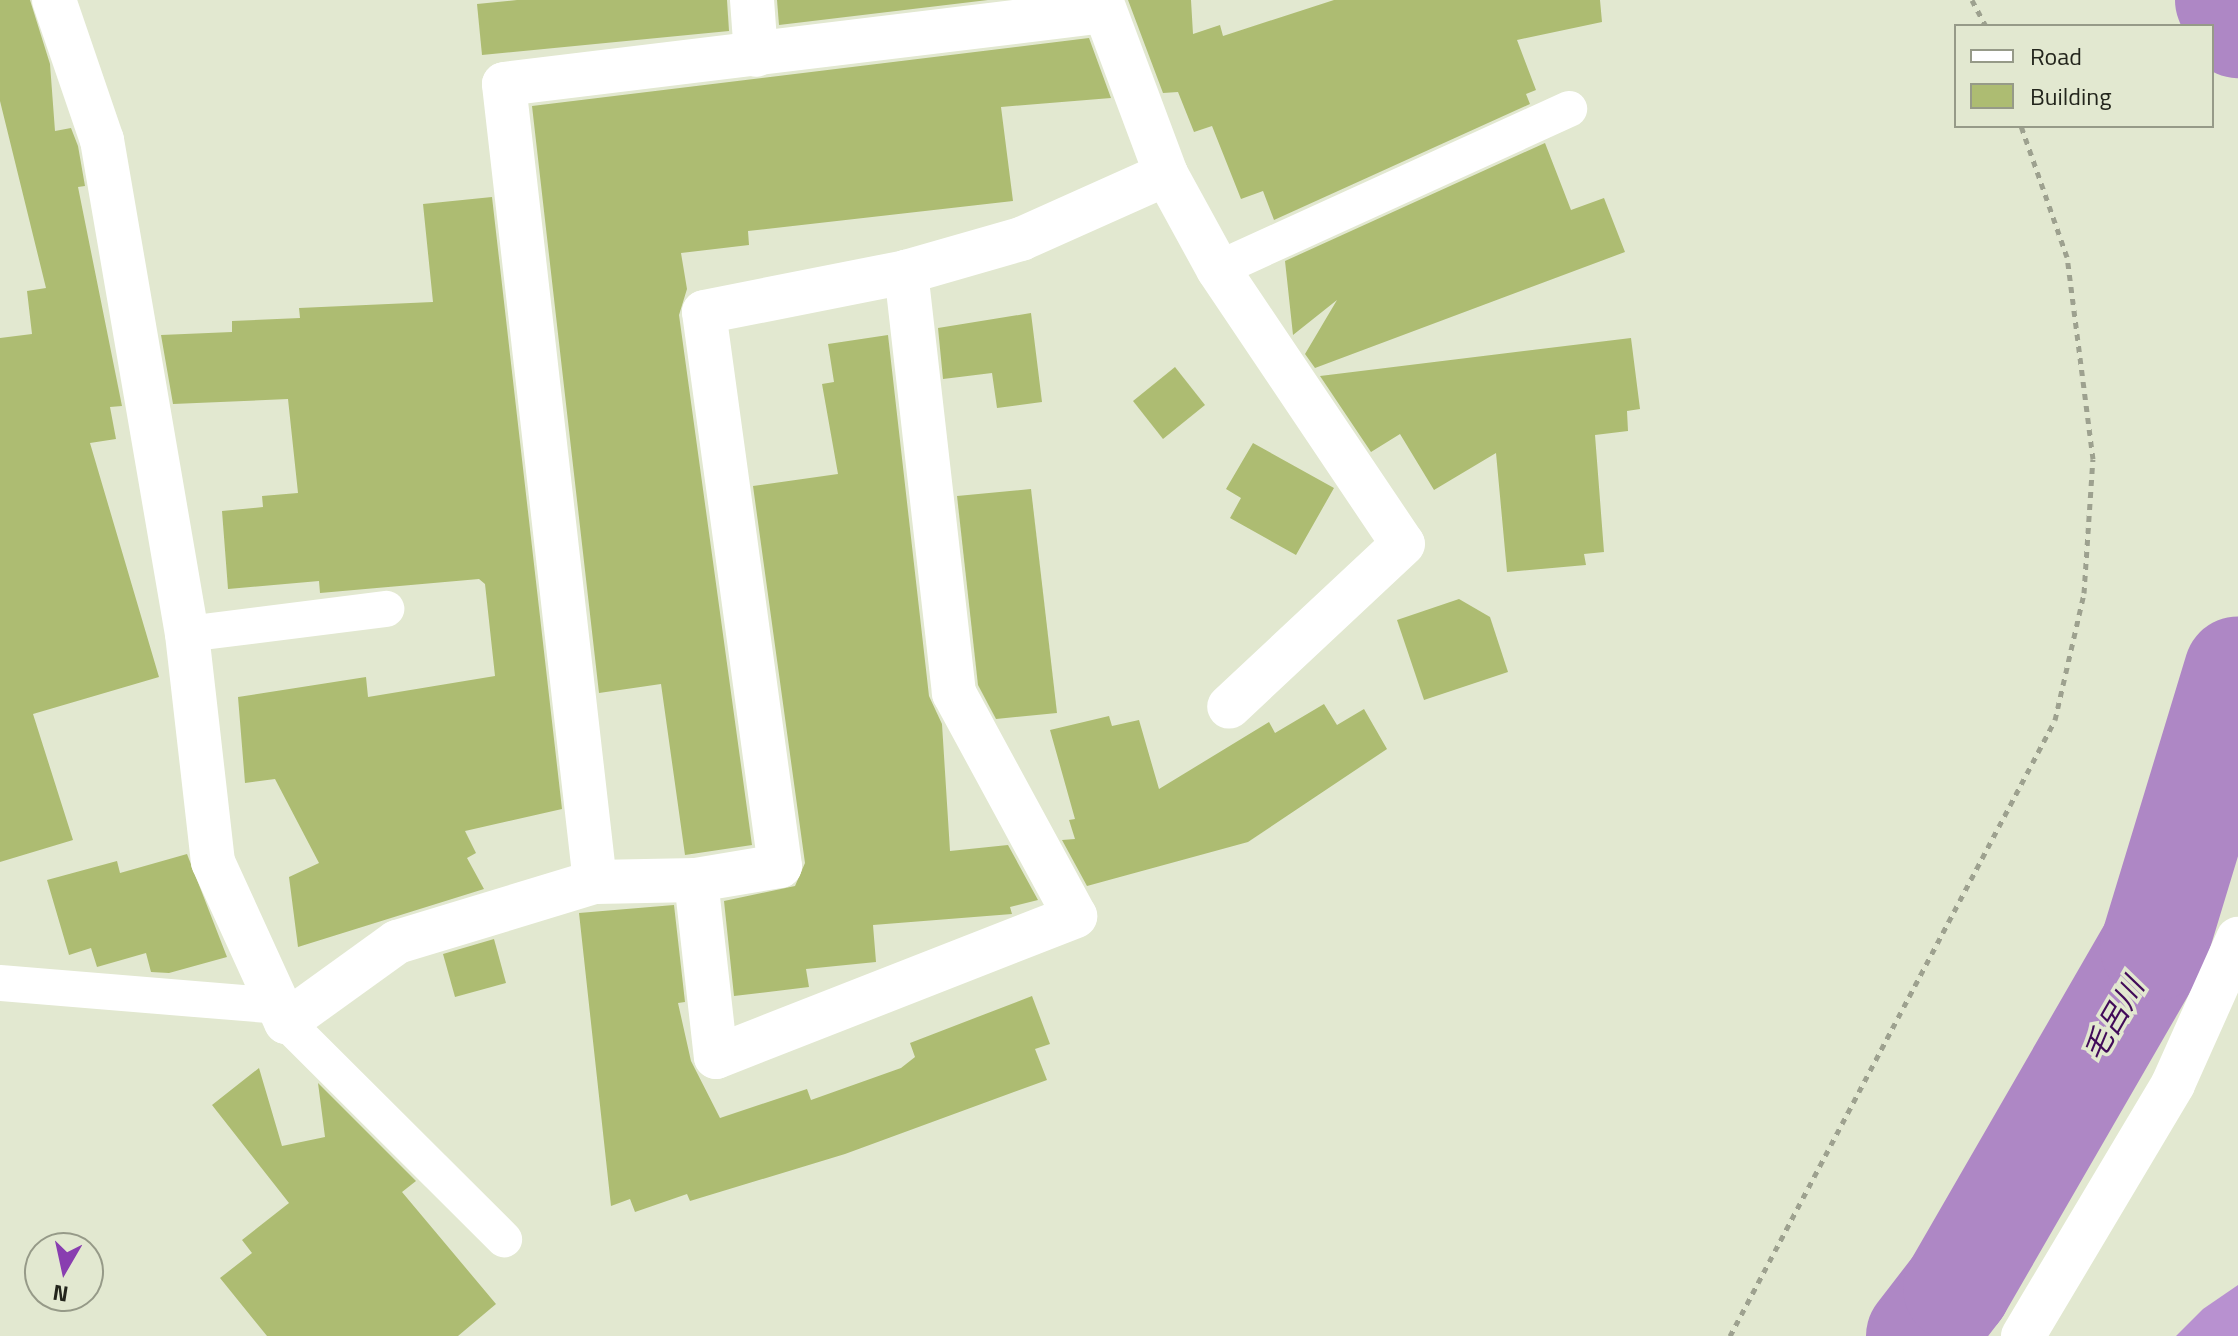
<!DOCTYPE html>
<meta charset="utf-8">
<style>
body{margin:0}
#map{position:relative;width:2238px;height:1336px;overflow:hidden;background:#e2e8d0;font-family:"Titillium Web","Noto Sans JP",sans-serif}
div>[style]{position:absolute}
.forest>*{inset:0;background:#b891d0}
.river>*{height:108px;margin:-54px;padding:0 54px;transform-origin:54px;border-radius:54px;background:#ae87c5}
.building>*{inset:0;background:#adbc72}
.path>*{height:5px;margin-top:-2.5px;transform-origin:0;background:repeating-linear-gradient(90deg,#9da18f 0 6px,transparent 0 12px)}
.service>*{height:36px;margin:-18px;padding:0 18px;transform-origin:18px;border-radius:18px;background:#fff}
.minor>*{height:44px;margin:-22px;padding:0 22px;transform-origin:22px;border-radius:22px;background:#fff}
span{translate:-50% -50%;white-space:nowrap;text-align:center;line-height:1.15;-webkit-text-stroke:7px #e2e8d0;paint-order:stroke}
.water-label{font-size:30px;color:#410b59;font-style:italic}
.legend{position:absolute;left:1954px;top:24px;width:260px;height:104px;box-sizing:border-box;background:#e2e8d0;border:2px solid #969a88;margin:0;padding:10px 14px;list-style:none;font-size:24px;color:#23251c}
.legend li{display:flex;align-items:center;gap:16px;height:40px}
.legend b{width:40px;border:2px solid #969a88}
.north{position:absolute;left:24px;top:1232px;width:80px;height:80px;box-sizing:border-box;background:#e2e8d0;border:2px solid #969a88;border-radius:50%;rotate:189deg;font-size:22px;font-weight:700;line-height:32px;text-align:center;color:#23251c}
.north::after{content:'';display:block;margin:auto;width:28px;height:36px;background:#893eb0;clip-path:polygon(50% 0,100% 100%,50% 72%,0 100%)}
</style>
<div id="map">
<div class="forest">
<div style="clip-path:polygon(2238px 1285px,2238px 1336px,2176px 1336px,2203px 1309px)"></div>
</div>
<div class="river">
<div style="left:2229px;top:0;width:26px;rotate:69deg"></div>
<div style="left:1920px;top:1336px;width:61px;rotate:-52.4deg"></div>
<div style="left:1957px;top:1288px;width:394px;rotate:-60deg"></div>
<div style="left:2154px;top:947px;width:289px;rotate:-73.1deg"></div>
</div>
<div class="building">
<div style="clip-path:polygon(0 0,30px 0,50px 64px,55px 131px,71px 128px,78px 146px,85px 186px,78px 187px,122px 406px,110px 407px,116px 439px,90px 443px,159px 677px,33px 714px,73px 840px,0 862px,0 338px,32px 334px,27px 291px,46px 288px,0 101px)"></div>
<div style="clip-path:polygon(517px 0,727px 0,729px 31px,482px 55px,477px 4px)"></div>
<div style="clip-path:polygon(777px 0,988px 0,779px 25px)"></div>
<div style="clip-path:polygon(1128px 0,1191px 0,1193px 34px,1220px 25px,1223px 36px,1334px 0,1600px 0,1602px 22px,1517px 40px,1536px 90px,1526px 94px,1530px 104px,1274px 220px,1263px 191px,1241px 199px,1212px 126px,1194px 132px,1178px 92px,1163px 93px)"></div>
<div style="clip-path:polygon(1089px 38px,1111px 98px,1001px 107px,1013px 201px,748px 231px,749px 245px,681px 253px,687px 289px,679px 315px,752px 845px,685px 855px,661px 684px,599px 693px,532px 106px)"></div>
<div style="clip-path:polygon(1545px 143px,1571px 210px,1604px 198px,1625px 252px,1315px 368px,1305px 354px,1337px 300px,1293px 335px,1285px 261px)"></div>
<div style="clip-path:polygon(492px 197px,562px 809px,465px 831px,476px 853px,467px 858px,484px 889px,298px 947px,289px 877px,319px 863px,275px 779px,245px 783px,238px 697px,366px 677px,368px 697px,495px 676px,485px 584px,479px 579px,320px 593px,319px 581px,228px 589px,222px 511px,263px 507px,262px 496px,298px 493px,288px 399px,173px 404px,161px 335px,232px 332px,232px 321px,300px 318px,299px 308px,433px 302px,423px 204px)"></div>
<div style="clip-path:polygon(1031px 313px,1042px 402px,997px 408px,992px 373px,943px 379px,938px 328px)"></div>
<div style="clip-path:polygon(888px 335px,929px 696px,942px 724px,950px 851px,1008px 845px,1038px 900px,1010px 907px,1012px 914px,873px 925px,876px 962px,806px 969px,809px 987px,734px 996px,724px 901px,795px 886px,805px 863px,753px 486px,838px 474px,822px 384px,834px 382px,828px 344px)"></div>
<div style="clip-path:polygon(1631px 338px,1640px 409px,1627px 411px,1628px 431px,1595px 435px,1604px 552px,1584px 554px,1586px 565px,1507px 572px,1496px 453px,1434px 490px,1400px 434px,1371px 452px,1320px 376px)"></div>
<div style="clip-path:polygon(1175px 367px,1205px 405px,1163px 439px,1133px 401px)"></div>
<div style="clip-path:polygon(1253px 443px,1334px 488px,1296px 555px,1230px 518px,1241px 498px,1226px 489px)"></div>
<div style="clip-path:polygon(1031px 489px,1057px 713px,996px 719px,978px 685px,957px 496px)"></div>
<div style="clip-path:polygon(1459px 599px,1490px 617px,1508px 672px,1424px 700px,1397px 620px)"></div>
<div style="clip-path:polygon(1324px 704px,1337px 725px,1364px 709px,1387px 749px,1248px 842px,1087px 886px,1062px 840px,1075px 839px,1069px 820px,1075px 819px,1050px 730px,1109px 716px,1112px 726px,1139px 720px,1159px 789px,1269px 722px,1275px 733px)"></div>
<div style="clip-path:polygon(187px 854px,227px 957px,169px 973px,151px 972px,146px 953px,97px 967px,91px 948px,69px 955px,47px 880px,117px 861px,120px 873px)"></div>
<div style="clip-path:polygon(674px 905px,685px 1002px,678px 1003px,691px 1061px,720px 1118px,807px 1089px,811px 1100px,901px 1068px,915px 1057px,910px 1043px,1032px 996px,1050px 1044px,1035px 1049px,1047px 1080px,845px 1154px,690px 1201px,687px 1194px,635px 1212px,630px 1199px,611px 1206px,579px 913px)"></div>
<div style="clip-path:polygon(494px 939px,506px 983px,455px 997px,443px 954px)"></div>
<div style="clip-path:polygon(259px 1068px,282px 1146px,325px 1137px,318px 1083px,416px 1181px,402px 1192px,496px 1304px,458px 1336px,267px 1336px,220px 1278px,252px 1253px,242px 1240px,289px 1203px,212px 1105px)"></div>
</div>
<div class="path">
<div style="left:1972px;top:0;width:30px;rotate:62deg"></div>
<div style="left:1730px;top:1336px;width:696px;rotate:-62.18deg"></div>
<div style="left:2055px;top:720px;width:130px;rotate:-77.1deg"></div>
<div style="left:2084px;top:593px;width:134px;rotate:-86.2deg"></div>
<div style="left:2093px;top:459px;width:204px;rotate:-97.3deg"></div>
<div style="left:2067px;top:257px;width:139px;rotate:-109.3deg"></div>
</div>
<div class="service">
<div style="left:1218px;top:269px;width:386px;rotate:-24.5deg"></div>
<div style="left:187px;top:634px;width:201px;rotate:-7.2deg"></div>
<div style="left:0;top:983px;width:279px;rotate:4.7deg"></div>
<div style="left:286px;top:1022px;width:308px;rotate:44.9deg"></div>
</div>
<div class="minor">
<div style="left:54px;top:0;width:148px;rotate:71.1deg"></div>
<div style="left:102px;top:140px;width:501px;rotate:80.24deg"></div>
<div style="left:187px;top:634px;width:229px;rotate:83.5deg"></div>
<div style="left:213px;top:862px;width:176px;rotate:65.5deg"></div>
<div style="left:286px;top:1022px;width:137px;rotate:-35.8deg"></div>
<div style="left:397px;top:942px;width:207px;rotate:-16.9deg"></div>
<div style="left:595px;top:882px;width:101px;rotate:-1.1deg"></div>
<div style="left:696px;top:880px;width:85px;rotate:-9.5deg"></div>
<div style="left:780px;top:866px;width:559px;rotate:-97.81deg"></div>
<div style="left:704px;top:312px;width:206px;rotate:-11.2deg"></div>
<div style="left:906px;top:272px;width:120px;rotate:-16deg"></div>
<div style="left:1021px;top:239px;width:159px;rotate:-24.1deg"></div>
<div style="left:752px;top:0;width:55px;rotate:85.8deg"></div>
<div style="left:1101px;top:0;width:186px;rotate:69.5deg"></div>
<div style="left:1166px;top:174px;width:108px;rotate:61.3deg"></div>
<div style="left:1218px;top:269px;width:331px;rotate:56.1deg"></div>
<div style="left:1403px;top:544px;width:238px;rotate:136.9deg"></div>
<div style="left:696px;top:880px;width:178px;rotate:83.6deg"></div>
<div style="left:716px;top:1057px;width:386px;rotate:-21.4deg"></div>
<div style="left:1075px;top:916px;width:254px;rotate:-118.5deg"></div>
<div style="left:954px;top:693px;width:424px;rotate:-96.5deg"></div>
<div style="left:595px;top:882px;width:803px;rotate:-96.51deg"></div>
<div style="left:504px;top:84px;width:605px;rotate:-6.93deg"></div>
<div style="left:2023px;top:1336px;width:293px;rotate:-59.2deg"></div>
<div style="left:2173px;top:1084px;width:159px;rotate:-65.9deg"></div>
</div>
<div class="water-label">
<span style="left:2113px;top:1019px;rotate:-60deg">毛呂川</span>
</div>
<ul class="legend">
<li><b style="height:10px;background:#fff"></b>Road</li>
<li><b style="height:22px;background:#adbc72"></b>Building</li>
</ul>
<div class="north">N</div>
</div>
